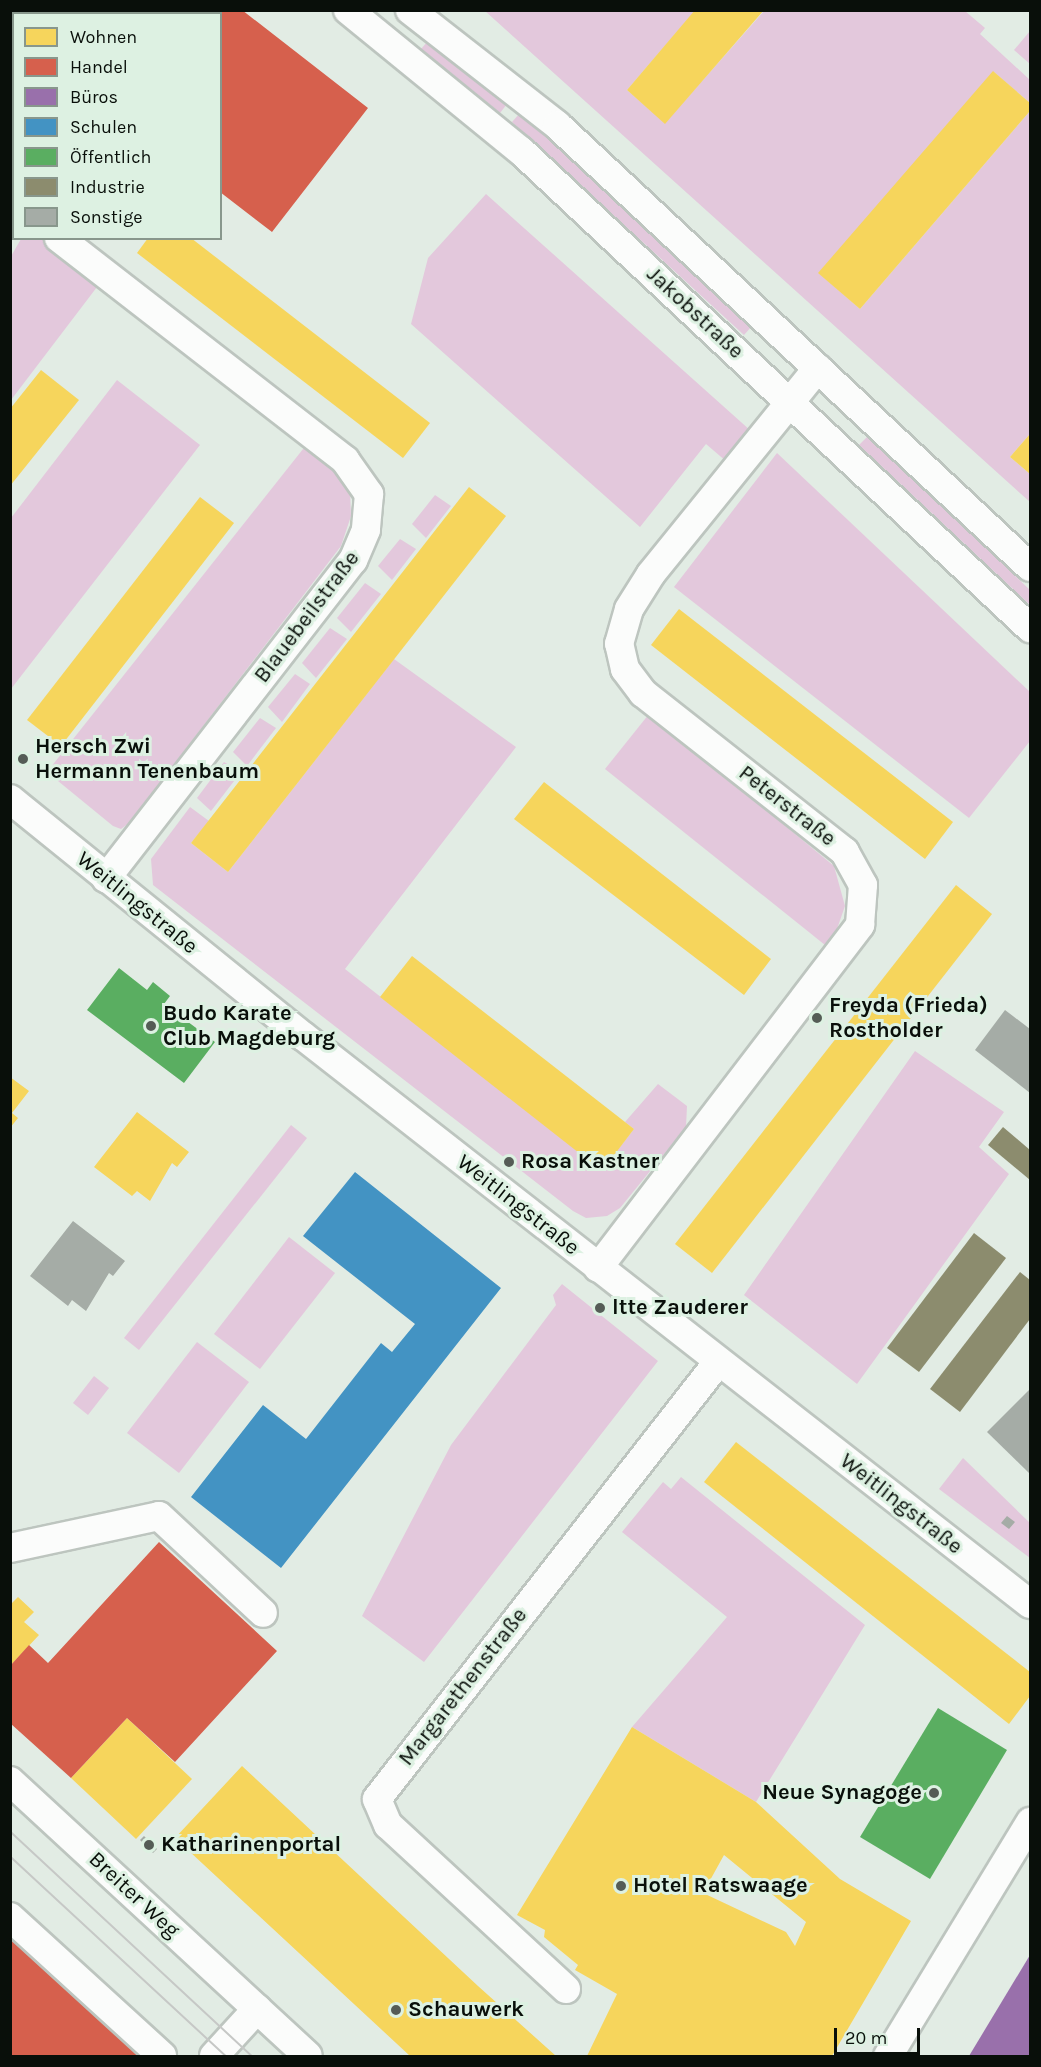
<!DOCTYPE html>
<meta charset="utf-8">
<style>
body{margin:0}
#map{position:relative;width:1041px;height:2067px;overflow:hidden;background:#e2ece4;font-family:Karla,sans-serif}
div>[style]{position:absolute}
.green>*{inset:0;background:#e3c8dc}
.homes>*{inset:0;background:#f6d55c}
.shops>*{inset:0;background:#d6604d}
.offices>*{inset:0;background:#9970ab}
.schools>*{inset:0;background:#4393c3}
.public>*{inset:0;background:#5aae61}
.industry>*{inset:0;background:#8c8c6e}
.building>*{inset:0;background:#a5aca6}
.roads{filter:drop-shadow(2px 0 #bdc5bf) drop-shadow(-2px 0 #bdc5bf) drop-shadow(0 2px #bdc5bf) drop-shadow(0 -2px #bdc5bf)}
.minor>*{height:28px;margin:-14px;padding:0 14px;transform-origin:14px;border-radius:14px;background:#fbfcfb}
.tram>*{height:1.5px;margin:-0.75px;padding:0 0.75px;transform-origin:0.75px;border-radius:0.75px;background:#c6c8c6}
.dots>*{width:16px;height:16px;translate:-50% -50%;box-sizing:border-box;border:3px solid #ddf1e2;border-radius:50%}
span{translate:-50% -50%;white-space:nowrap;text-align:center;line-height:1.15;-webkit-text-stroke:6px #ddf1e2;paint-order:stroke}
.street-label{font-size:22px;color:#090f0a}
.poi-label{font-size:22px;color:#090f0a;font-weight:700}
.left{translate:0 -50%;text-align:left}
.right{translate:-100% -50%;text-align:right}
.frame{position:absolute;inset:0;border:12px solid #090f0a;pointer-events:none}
.legend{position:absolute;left:12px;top:12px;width:210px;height:228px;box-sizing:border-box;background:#ddf1e2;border:2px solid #88978c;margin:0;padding:8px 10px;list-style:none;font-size:18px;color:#090f0a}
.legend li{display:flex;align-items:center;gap:12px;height:30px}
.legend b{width:30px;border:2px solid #88978c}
.scale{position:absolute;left:834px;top:2028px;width:86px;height:27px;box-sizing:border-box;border:3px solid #090f0a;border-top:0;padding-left:8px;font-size:18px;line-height:21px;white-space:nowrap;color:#090f0a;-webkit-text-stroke:4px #ddf1e2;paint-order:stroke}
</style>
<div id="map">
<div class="green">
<div style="clip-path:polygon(485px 11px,695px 11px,627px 90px,665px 123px,764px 11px,965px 11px,985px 28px,980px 34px,1030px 80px,1030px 103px,994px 72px,819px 273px,860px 309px,1030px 111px,1030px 434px,1010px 457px,1030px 474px,1030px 502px)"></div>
<div style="clip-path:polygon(1030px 31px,1030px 64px,1014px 50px)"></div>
<div style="clip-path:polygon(428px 41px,507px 104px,500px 113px,421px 49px)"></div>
<div style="clip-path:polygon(13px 71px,14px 182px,11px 184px,10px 75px)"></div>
<div style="clip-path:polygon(520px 113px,752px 326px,744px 335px,512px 122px)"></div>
<div style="clip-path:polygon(486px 194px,751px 431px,727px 462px,706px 444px,640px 527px,411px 324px,428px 258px)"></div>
<div style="clip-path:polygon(21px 239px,49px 239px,55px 251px,97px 287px,11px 400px,10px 258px)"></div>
<div style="clip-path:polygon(117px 380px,200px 445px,11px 689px,11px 518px)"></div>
<div style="clip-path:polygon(868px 436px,1030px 590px,1030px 605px,859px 445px)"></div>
<div style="clip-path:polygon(307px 444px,335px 467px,350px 491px,351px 516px,341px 546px,129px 823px,121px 829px,113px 826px,47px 772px)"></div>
<div style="clip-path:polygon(777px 453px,1030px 692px,1030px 741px,969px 818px,674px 587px)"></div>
<div style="clip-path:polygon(435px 495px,451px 506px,426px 538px,412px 524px)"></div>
<div style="clip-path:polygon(400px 539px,416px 549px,392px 580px,378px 566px)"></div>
<div style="clip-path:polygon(365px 583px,381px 594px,351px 632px,337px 618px)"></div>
<div style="clip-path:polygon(330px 628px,347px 639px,316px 678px,302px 663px)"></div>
<div style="clip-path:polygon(394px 659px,516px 747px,345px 969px,602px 1170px,634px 1129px,625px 1122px,658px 1084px,687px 1106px,686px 1127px,620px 1208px,607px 1216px,586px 1218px,573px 1211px,153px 885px,151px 859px,190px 807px,209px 821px,191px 843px,228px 872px)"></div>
<div style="clip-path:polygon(295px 674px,310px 684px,282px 722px,268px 707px)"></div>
<div style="clip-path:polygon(649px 714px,834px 866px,845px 906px,830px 949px,605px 769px)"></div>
<div style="clip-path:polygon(260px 718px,276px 728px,247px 766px,233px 752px)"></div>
<div style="clip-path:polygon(224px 762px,241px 772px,211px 811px,197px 798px)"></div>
<div style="clip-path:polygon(915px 1051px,1004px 1112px,979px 1147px,1009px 1174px,857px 1384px,744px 1295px)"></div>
<div style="clip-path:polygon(291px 1125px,307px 1138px,139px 1350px,124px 1338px)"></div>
<div style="clip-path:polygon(289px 1237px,335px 1273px,260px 1369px,214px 1334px)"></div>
<div style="clip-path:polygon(562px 1284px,658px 1361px,424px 1662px,362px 1616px,451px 1445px,556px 1305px,553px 1295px)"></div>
<div style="clip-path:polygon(197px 1342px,249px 1382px,179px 1473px,127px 1433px)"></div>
<div style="clip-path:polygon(94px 1376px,109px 1388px,88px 1415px,73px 1403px)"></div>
<div style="clip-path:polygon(963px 1458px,1030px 1523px,1030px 1558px,939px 1489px)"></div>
<div style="clip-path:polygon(681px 1477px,865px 1625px,756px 1802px,632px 1727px,727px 1617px,622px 1532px,663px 1482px,671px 1489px)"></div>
</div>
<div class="homes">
<div style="clip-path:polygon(10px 10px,50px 10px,14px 14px,10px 67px)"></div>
<div style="clip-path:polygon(695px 10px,764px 10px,665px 124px,627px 90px)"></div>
<div style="clip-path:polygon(993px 71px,1030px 103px,1030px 111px,860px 309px,818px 273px)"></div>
<div style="clip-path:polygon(148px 238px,191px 238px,430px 423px,403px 458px,137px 253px)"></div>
<div style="clip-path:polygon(41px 370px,79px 400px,10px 486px,10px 409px)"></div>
<div style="clip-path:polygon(1030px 434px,1030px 474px,1010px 457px)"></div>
<div style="clip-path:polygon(469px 487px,506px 516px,228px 872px,191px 843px)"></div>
<div style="clip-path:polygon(200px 497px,234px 523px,61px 746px,27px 720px)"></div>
<div style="clip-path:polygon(679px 609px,953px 822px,925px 859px,651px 645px)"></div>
<div style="clip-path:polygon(544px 782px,771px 959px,744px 995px,514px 819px)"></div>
<div style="clip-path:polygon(956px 885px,992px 914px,712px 1273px,675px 1244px)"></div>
<div style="clip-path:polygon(412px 956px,634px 1129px,602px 1171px,380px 997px)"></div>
<div style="clip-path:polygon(10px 1077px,29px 1091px,12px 1113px,18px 1118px,10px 1128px)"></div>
<div style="clip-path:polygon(137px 1112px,189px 1152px,177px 1167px,172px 1163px,150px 1201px,137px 1191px,132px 1196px,94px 1167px)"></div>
<div style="clip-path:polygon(736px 1442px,1030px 1672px,1030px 1696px,1009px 1724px,704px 1482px)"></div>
<div style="clip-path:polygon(18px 1597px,34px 1612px,24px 1622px,39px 1635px,10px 1666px,10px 1605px)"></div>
<div style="clip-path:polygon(127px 1718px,192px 1779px,136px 1839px,71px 1778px)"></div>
<div style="clip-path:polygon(evenodd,632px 1727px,756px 1802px,840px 1879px,911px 1921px,832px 2056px,587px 2056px,617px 1994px,575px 1970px,578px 1965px,544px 1937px,545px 1930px,517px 1915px,632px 1727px,724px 1855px,806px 1922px,795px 1946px,786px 1932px,703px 1893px,724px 1855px)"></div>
<div style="clip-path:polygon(242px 1766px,478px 1986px,556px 2056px,410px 2056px,175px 1838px)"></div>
</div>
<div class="shops">
<div style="clip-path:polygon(177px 10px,242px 10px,368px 108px,272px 232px,220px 192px,220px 14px)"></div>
<div style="clip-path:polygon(159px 1542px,277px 1651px,175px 1762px,127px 1718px,71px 1778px,10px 1723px,10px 1666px,29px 1645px,48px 1663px)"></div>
<div style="clip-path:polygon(10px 1937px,140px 2056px,10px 2056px)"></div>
</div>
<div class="offices">
<div style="clip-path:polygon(1030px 1955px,1030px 2056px,969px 2056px)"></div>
</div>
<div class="schools">
<div style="clip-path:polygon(355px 1172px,501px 1288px,281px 1568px,191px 1497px,263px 1405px,306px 1439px,381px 1343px,392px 1352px,415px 1324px,303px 1236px)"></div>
</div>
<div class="public">
<div style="clip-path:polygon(119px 968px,147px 990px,153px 982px,170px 996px,164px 1004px,215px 1042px,184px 1083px,87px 1010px)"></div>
<div style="clip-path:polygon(938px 1708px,1007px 1750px,930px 1879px,860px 1837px)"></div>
</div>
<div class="industry">
<div style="clip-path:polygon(1003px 1127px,1030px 1150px,1030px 1180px,988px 1145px)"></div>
<div style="clip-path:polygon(974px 1233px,1006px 1258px,919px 1372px,887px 1348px)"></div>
<div style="clip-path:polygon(1020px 1272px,1030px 1280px,1030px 1319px,960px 1412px,930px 1389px)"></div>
</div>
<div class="building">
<div style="clip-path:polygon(1005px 1010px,1030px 1029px,1030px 1093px,975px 1050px)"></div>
<div style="clip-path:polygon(73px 1221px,125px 1261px,113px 1276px,109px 1273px,86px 1311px,72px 1300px,68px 1306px,30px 1276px)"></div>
<div style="clip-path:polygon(1029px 1390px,1030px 1391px,1030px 1474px,987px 1432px)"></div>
<div style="clip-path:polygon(1007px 1516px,1015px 1522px,1009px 1529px,1001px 1523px)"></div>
<div style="clip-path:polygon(144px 1836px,157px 1849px,153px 1853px,140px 1840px)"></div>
</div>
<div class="roads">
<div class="minor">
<div style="left:348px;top:10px;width:223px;rotate:39.2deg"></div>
<div style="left:521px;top:151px;width:698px;rotate:43.14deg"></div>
<div style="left:410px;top:10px;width:187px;rotate:38deg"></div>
<div style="left:557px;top:125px;width:647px;rotate:43.06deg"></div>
<div style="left:105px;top:14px;width:4px;rotate:-76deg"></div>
<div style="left:59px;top:238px;width:362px;rotate:37.8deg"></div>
<div style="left:345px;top:460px;width:42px;rotate:54.8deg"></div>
<div style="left:369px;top:494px;width:36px;rotate:95deg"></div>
<div style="left:366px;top:530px;width:33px;rotate:113deg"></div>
<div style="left:353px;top:560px;width:403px;rotate:127.8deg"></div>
<div style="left:10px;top:799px;width:377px;rotate:39deg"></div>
<div style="left:303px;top:1036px;width:923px;rotate:38deg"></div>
<div style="left:598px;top:1268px;width:432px;rotate:-52.6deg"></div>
<div style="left:860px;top:925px;width:40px;rotate:-85.7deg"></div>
<div style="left:863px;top:885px;width:38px;rotate:-119deg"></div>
<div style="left:845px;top:852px;width:257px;rotate:-141.8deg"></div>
<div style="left:643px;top:693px;width:30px;rotate:-127deg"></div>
<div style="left:625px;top:669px;width:26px;rotate:-103deg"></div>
<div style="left:619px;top:644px;width:36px;rotate:-74deg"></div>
<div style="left:629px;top:609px;width:41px;rotate:-57.8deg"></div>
<div style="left:651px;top:574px;width:265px;rotate:-51deg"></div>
<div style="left:10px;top:1548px;width:152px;rotate:-12.1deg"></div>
<div style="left:159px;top:1516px;width:142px;rotate:43deg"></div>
<div style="left:10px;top:1781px;width:405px;rotate:42.7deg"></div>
<div style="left:10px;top:1917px;width:206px;rotate:42.4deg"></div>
<div style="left:566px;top:1989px;width:242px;rotate:-137.3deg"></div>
<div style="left:388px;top:1825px;width:28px;rotate:-113deg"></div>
<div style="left:377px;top:1799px;width:554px;rotate:-52.03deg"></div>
<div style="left:214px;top:2056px;width:64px;rotate:-47.5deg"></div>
<div style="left:888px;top:2056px;width:274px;rotate:-58.7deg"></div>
</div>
</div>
<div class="tram">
<div style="left:10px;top:1831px;width:330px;rotate:42.9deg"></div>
<div style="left:10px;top:1856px;width:294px;rotate:42.8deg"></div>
</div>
<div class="dots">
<div style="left:23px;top:759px;background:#555c56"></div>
<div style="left:817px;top:1018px;background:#555c56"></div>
<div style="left:151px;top:1026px;background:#555c56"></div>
<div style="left:509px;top:1162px;background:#555c56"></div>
<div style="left:600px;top:1308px;background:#555c56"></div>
<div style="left:934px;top:1793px;background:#555c56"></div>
<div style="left:149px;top:1845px;background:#555c56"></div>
<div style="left:621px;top:1886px;background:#555c56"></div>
<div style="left:396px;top:2010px;background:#555c56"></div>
</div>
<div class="street-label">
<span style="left:695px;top:313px;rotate:43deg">Jakobstraße</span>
<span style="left:307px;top:617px;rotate:-53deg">Blauebeilstraße</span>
<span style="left:787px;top:806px;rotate:38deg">Peterstraße</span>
<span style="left:137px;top:903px;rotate:39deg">Weitlingstraße</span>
<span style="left:518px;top:1205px;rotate:38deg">Weitlingstraße</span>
<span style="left:901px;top:1504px;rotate:38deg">Weitlingstraße</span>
<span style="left:463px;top:1687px;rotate:-52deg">Margarethenstraße</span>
<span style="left:134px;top:1895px;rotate:43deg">Breiter Weg</span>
</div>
<div class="poi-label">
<span class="left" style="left:35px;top:759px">Hersch Zwi<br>Hermann Tenenbaum</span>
<span class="left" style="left:829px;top:1018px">Freyda (Frieda)<br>Rostholder</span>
<span class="left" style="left:163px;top:1026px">Budo Karate<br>Club Magdeburg</span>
<span class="left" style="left:521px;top:1162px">Rosa Kastner</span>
<span class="left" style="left:612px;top:1308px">ltte Zauderer</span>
<span class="right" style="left:922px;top:1793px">Neue Synagoge</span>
<span class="left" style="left:161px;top:1845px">Katharinenportal</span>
<span class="left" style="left:633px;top:1886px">Hotel Ratswaage</span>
<span class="left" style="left:408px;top:2010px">Schauwerk</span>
</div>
<div class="frame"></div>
<ul class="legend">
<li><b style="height:16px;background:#f6d55c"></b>Wohnen</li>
<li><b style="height:16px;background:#d6604d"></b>Handel</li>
<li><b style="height:16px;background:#9970ab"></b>Büros</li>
<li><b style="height:16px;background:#4393c3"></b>Schulen</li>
<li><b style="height:16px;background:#5aae61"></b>Öffentlich</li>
<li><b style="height:16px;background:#8c8c6e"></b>Industrie</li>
<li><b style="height:16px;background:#a5aca6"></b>Sonstige</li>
</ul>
<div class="scale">20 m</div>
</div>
